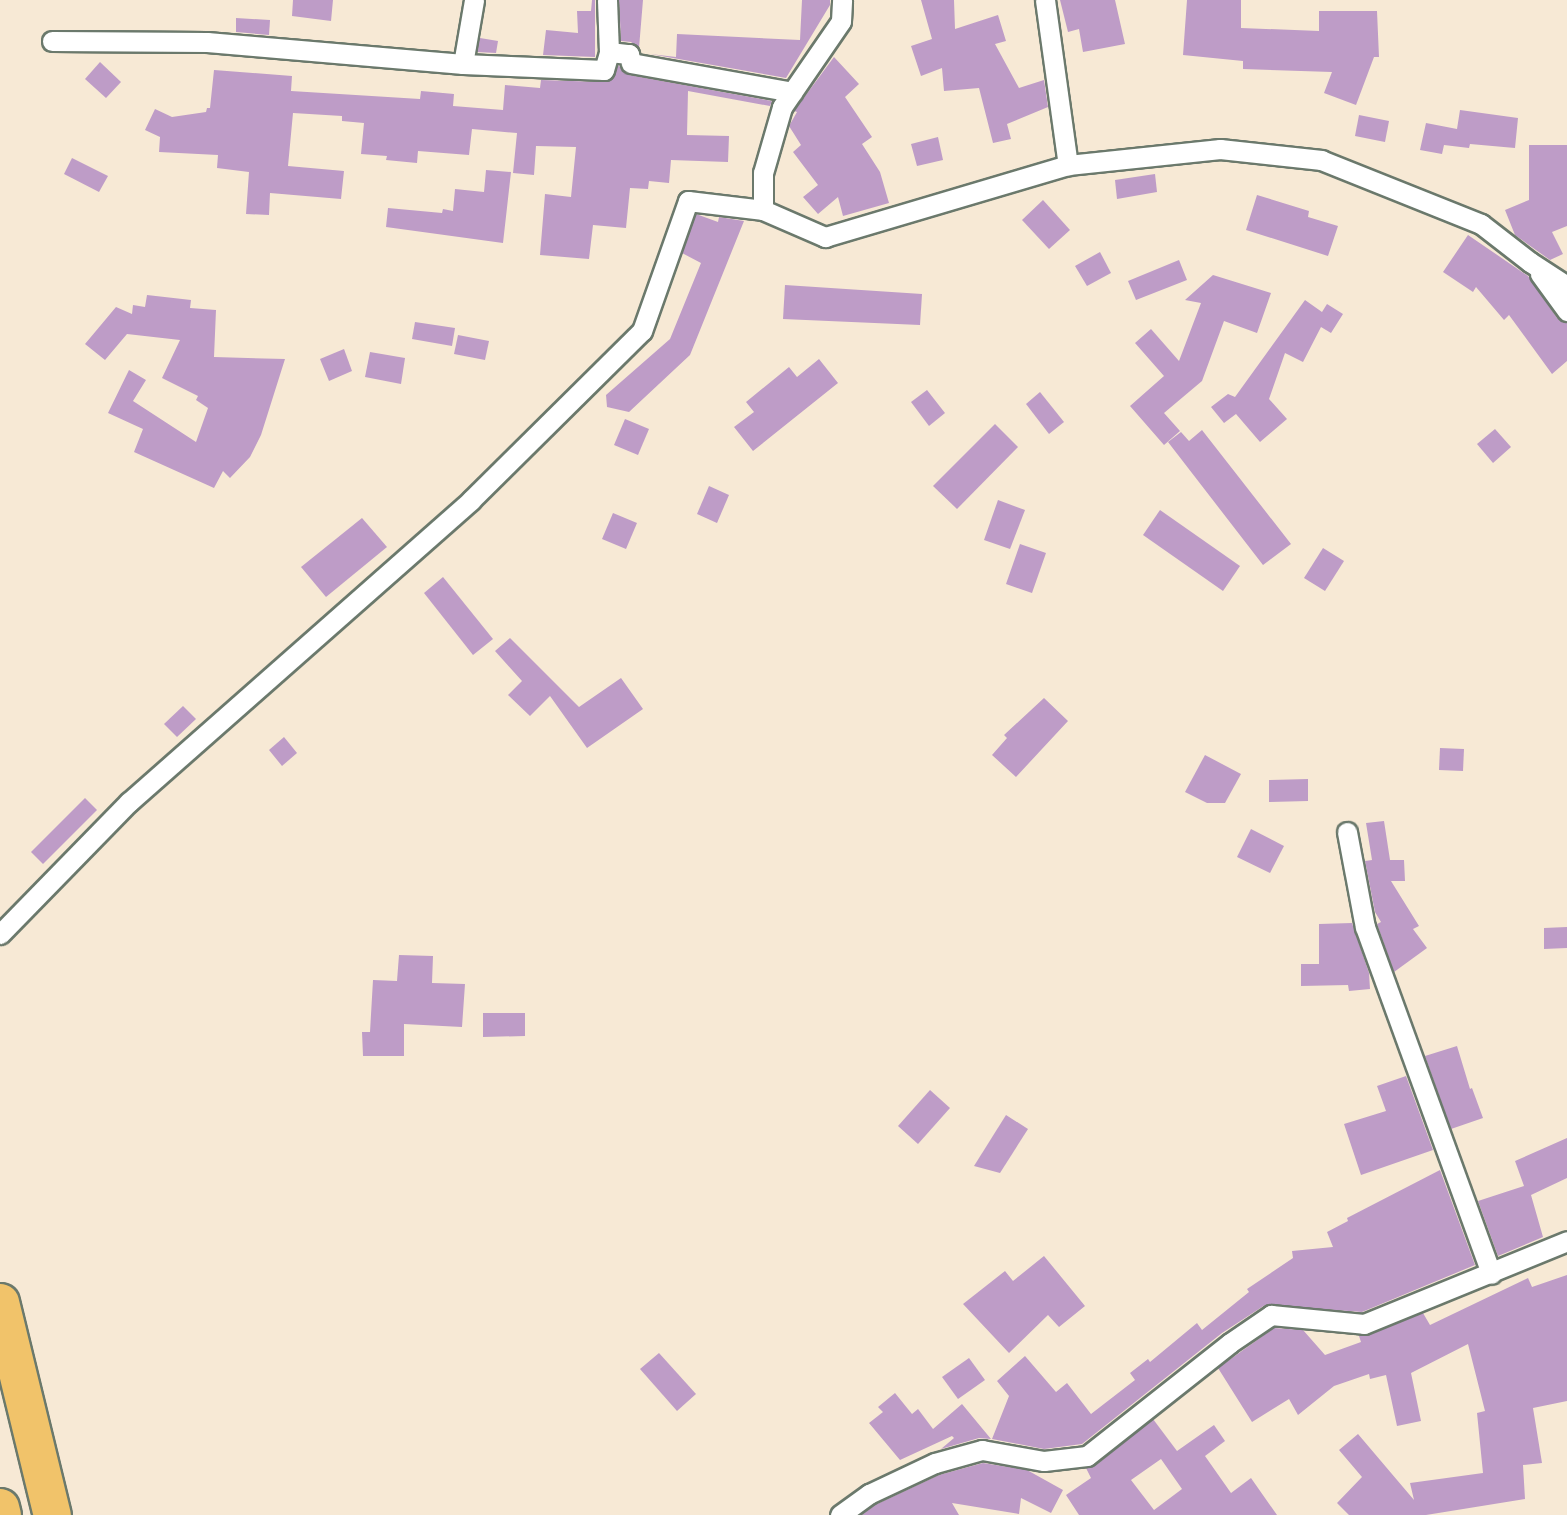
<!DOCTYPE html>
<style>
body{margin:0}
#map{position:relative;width:1567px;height:1515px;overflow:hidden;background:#f7e9d5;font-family:Itim,sans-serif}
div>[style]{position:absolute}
.building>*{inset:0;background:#be9cc7}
.roads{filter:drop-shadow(2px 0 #6b796c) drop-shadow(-2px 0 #6b796c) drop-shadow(0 2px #6b796c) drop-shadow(0 -2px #6b796c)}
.street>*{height:19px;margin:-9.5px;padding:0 9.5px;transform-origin:9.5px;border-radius:9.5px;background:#fff}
.highway>*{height:37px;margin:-18.5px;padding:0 18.5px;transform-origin:18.5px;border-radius:18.5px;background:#f1c36a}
span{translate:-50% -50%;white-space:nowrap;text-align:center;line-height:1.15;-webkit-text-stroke:6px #fbf7ec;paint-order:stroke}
</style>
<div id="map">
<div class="building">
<div style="clip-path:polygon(293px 0,333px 0,331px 21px,292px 16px)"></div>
<div style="clip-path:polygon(592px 0,595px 0,595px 57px,543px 55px,546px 30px,578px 33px,577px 11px,591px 11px)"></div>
<div style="clip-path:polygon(619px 0,643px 0,639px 48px,631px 42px,621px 41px)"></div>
<div style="clip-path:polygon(802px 0,830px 0,830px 5px,786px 78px,650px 54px,676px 57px,677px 34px,800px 40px)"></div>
<div style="clip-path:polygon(921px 0,954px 0,955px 29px,998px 15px,1006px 41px,995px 44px,1019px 88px,1044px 80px,1048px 107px,1007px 124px,1011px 139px,993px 143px,979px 88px,944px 91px,942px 68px,921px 76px,911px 46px,932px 39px)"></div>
<div style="clip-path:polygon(1060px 0,1115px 0,1125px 44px,1083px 52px,1079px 29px,1068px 32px)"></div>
<div style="clip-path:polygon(1187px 0,1241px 0,1241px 28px,1319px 31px,1319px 11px,1377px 11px,1379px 57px,1374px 57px,1356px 105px,1324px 93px,1332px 72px,1243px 69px,1243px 61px,1183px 55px)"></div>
<div style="clip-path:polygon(236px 18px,270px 20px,269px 35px,236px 32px)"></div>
<div style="clip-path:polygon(480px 38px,498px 41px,496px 53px,477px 52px)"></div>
<div style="clip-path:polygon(834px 57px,859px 84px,845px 97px,872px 137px,862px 144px,880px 172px,889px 203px,843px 216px,838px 197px,818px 214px,803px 197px,818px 185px,793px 152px,801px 145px,789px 126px,797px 112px,794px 111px)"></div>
<div style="clip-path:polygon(100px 62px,121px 82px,106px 98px,85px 79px)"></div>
<div style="clip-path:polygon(618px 65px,629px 75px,772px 101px,770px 106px,688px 91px,687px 135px,729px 136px,728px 162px,671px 160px,669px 183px,649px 181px,648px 189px,630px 188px,626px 228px,593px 225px,589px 259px,540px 255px,545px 194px,571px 197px,576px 147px,536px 146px,534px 175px,513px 173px,517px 133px,472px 129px,469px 155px,418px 151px,417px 163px,386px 160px,387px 156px,361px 154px,364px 123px,342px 121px,342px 116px,293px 113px,288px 166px,344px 171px,341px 199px,270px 193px,269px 215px,246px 214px,249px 172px,217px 168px,218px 155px,159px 152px,160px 137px,145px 130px,155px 109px,172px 117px,206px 112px,207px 108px,210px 108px,214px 70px,292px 76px,291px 91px,420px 99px,421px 91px,454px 94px,453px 106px,503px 110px,505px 85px,540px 88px,541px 80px,604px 82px,614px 78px)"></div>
<div style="clip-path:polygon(1460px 110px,1518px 118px,1515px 148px,1470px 144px,1469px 148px,1444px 145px,1442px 154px,1420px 150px,1426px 123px,1457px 129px)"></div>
<div style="clip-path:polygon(1359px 115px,1389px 121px,1385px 142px,1355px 136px)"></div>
<div style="clip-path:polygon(938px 137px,943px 160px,917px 166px,911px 144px)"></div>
<div style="clip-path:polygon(1529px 145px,1567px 145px,1567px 226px,1552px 232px,1563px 254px,1550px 260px,1515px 235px,1505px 210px,1529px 200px)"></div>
<div style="clip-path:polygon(72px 158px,108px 176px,99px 192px,64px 174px)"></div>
<div style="clip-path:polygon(486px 170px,511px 172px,503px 243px,386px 227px,388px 208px,442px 213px,443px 209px,453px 211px,455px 189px,484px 192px)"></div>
<div style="clip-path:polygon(1155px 174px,1157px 192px,1117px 199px,1115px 180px)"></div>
<div style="clip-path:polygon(1257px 195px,1309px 211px,1308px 217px,1338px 226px,1328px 256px,1246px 230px)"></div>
<div style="clip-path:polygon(1043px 200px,1070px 230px,1049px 249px,1022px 220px)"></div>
<div style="clip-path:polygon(696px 214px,718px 222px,719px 217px,744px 221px,690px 355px,629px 412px,607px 407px,606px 395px,670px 339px,701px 263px,682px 253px)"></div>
<div style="clip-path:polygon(1468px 235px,1528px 276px,1557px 318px,1567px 323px,1567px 361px,1552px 374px,1509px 315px,1504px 320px,1476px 287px,1473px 292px,1443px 272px)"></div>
<div style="clip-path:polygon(1100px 252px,1111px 273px,1087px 286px,1075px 266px)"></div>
<div style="clip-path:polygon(1179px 260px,1187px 280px,1136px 300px,1128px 281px)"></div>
<div style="clip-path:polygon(1213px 275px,1271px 293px,1257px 333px,1224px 321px,1202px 381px,1164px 413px,1180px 431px,1164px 445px,1130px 406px,1164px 376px,1135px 343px,1151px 329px,1179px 361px,1201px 303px,1185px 300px)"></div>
<div style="clip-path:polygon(785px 285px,922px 294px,920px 325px,783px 319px)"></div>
<div style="clip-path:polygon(147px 295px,191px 300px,190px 308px,216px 310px,214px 357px,285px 359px,261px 435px,250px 457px,230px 478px,223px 471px,214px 488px,134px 452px,143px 429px,108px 413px,129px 370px,146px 380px,133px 401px,196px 442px,208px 408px,196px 400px,198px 396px,162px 378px,180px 340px,127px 334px,105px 360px,85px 344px,116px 307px,132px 314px,133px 305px,145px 307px)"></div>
<div style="clip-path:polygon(1305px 300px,1322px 312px,1327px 304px,1343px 314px,1331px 333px,1321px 327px,1303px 362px,1285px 353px,1269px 399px,1287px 419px,1260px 442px,1236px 414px,1224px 423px,1211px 407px,1228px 394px,1235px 397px)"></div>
<div style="clip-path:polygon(415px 322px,455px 328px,452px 346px,412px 339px)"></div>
<div style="clip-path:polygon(458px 335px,489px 341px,485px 360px,454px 354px)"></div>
<div style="clip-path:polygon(344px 349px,352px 371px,329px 381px,320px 359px)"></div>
<div style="clip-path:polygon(370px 352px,405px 358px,401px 384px,365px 377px)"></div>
<div style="clip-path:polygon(819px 359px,838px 383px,753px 451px,734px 427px,754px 412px,746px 402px,789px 367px,797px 377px)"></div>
<div style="clip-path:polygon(927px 390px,945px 413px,929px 426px,911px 402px)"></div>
<div style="clip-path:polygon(1040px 392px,1064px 422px,1049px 434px,1026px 404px)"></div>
<div style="clip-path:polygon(625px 419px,649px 429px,638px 455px,614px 445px)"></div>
<div style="clip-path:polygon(995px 424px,1018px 447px,957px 509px,933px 486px)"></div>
<div style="clip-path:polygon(1495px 429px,1511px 447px,1493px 463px,1477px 444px)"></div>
<div style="clip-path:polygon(1202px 430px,1291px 544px,1263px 565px,1168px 442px,1181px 432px,1189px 441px)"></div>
<div style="clip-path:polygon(709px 486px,729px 495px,717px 523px,697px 514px)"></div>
<div style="clip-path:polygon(998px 500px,1025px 510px,1010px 549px,984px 540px)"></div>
<div style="clip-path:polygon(1160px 510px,1240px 566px,1223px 591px,1143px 535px)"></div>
<div style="clip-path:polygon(613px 513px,637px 523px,626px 549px,602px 539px)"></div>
<div style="clip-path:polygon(362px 518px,387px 547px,326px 597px,301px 567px)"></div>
<div style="clip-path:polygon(1020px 544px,1046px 553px,1032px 593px,1006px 584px)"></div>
<div style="clip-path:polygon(1323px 548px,1344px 561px,1325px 591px,1304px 578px)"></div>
<div style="clip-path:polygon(443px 577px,493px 639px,473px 655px,424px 593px)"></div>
<div style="clip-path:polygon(510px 638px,579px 707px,621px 678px,643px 709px,587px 748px,550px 696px,530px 716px,508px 695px,522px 681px,495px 651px)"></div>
<div style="clip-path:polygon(1044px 698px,1068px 721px,1016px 777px,992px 755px,1007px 738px,1004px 735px)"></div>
<div style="clip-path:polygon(183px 706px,196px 719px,177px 737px,164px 724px)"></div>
<div style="clip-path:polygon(284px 737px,297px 753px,282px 766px,269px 750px)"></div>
<div style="clip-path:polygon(1440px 748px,1464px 749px,1463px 771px,1439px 770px)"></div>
<div style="clip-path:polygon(1205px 755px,1241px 774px,1225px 803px,1207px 803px,1185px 792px)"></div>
<div style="clip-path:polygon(1308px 779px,1308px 801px,1269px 802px,1269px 780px)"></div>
<div style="clip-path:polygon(85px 798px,97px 810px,43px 864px,31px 852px)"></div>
<div style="clip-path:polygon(1384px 821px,1390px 860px,1404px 860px,1405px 881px,1391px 881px,1419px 926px,1413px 929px,1427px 948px,1394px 972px,1377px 924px,1381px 922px,1375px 912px,1365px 861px,1372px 860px,1366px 823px)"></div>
<div style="clip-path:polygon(1251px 829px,1284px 846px,1270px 873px,1237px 857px)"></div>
<div style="clip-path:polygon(1352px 923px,1369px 973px,1370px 989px,1349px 991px,1348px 985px,1301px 986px,1301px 964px,1319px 964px,1319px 924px)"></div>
<div style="clip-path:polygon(1567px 927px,1567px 948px,1544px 949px,1544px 928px)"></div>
<div style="clip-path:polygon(399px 955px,433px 956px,432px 983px,465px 984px,462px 1027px,404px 1024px,404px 1056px,363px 1056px,362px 1032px,370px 1032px,373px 980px,397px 981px)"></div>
<div style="clip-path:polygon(483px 1013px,525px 1013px,525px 1036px,483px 1037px)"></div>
<div style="clip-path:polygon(1457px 1046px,1470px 1089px,1472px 1088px,1483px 1118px,1451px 1129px,1425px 1056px)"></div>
<div style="clip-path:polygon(1406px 1076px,1433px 1150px,1361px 1175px,1344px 1124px,1386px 1111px,1377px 1086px)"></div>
<div style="clip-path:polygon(930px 1090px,950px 1108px,918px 1144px,898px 1126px)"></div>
<div style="clip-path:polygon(1006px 1115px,1028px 1129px,1000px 1173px,974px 1166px)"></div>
<div style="clip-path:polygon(1567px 1138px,1567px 1178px,1531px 1195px,1543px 1237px,1498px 1256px,1478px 1201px,1524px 1186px,1515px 1161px)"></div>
<div style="clip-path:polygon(1440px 1170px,1475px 1265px,1362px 1312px,1265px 1305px,1222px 1333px,1082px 1444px,1044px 1449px,992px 1439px,1009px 1396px,997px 1381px,1025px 1356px,1056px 1392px,1067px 1383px,1091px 1414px,1135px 1380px,1130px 1373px,1148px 1359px,1150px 1362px,1197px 1323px,1202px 1330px,1249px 1292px,1247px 1289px,1293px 1258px,1292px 1251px,1333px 1247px,1327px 1232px,1348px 1221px,1347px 1218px)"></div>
<div style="clip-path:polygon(1044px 1256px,1085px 1306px,1059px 1327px,1048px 1315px,1009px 1353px,963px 1304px,1005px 1271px,1013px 1281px)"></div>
<div style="clip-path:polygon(1567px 1275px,1567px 1401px,1533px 1408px,1542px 1463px,1523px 1465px,1525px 1499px,1426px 1515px,1349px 1515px,1337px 1503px,1362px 1477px,1339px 1450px,1358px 1434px,1414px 1500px,1410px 1483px,1483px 1473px,1477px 1413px,1485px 1411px,1468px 1344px,1411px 1373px,1421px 1421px,1397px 1426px,1386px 1375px,1370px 1379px,1369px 1374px,1334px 1386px,1298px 1415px,1289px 1399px,1252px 1422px,1218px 1368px,1274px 1328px,1303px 1330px,1325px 1355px,1361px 1342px,1359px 1336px,1369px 1335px,1423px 1313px,1430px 1325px,1528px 1278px,1532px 1287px)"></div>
<div style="clip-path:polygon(659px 1353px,696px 1394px,677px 1411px,640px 1369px)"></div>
<div style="clip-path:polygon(969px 1358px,985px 1380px,958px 1399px,942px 1377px)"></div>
<div style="clip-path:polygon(895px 1393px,912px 1414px,918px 1409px,933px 1429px,962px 1404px,991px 1439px,979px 1438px,941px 1449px,954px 1438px,952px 1436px,900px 1460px,869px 1423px,883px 1412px,878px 1407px)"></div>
<div style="clip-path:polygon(evenodd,1153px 1419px,1177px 1451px,1214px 1425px,1225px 1441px,1205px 1456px,1231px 1493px,1251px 1478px,1277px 1515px,1079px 1515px,1066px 1495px,1091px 1478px,1086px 1468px,1095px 1466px,1153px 1419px,1161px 1459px,1182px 1489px,1154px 1510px,1131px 1480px,1161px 1459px)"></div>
<div style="clip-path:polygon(983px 1463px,1027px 1470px,1063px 1490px,1051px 1513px,1021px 1498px,1019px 1514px,952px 1503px,959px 1515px,862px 1515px,875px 1505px,939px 1475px)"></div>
</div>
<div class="roads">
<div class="street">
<div style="left:607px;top:0;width:52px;rotate:87.8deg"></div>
<div style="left:1045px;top:0;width:167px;rotate:82.1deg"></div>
<div style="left:52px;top:41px;width:155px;rotate:0.4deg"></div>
<div style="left:207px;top:42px;width:257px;rotate:4.9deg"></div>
<div style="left:463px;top:64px;width:65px;rotate:-80.2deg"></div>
<div style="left:463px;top:64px;width:141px;rotate:2.4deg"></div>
<div style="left:604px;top:70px;width:19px;rotate:-74deg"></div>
<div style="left:609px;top:52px;width:20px;rotate:6deg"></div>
<div style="left:629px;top:54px;width:9px;rotate:77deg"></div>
<div style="left:631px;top:63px;width:164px;rotate:10.2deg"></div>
<div style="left:763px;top:210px;width:68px;rotate:23.5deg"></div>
<div style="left:825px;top:237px;width:253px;rotate:-16.5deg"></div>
<div style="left:1068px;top:165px;width:153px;rotate:-6deg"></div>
<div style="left:1220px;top:149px;width:102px;rotate:6.2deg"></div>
<div style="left:1321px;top:160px;width:172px;rotate:21.8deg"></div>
<div style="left:1481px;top:224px;width:62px;rotate:37.8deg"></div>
<div style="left:1530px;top:262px;width:44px;rotate:33deg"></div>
<div style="left:1540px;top:274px;width:46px;rotate:53.9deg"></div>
<div style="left:1347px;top:832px;width:97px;rotate:79.3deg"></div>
<div style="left:1365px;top:927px;width:369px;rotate:70deg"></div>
<div style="left:0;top:934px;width:185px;rotate:-45.7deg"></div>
<div style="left:129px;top:802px;width:456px;rotate:-41.4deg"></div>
<div style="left:471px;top:500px;width:240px;rotate:-44.7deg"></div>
<div style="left:642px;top:331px;width:138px;rotate:-70.5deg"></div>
<div style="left:688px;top:201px;width:76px;rotate:6.8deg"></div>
<div style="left:763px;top:210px;width:37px;rotate:-90deg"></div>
<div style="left:763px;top:173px;width:69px;rotate:-73.9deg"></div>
<div style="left:782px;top:107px;width:104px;rotate:-55.5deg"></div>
<div style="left:841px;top:21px;width:21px;rotate:-87deg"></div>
<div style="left:840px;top:1515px;width:36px;rotate:-36deg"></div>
<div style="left:869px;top:1494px;width:73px;rotate:-25.2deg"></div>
<div style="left:935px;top:1463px;width:49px;rotate:-15.5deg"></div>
<div style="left:982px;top:1450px;width:63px;rotate:10.1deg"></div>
<div style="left:1044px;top:1461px;width:43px;rotate:-6.6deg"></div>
<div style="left:1087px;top:1456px;width:182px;rotate:-38.3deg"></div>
<div style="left:1230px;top:1343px;width:50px;rotate:-34.3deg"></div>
<div style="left:1271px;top:1315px;width:93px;rotate:5.5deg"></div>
<div style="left:1364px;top:1324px;width:219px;rotate:-22.2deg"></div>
</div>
<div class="highway">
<div style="left:0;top:1302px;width:219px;rotate:76.3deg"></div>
<div style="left:0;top:1507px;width:8px;rotate:76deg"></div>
</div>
</div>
</div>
